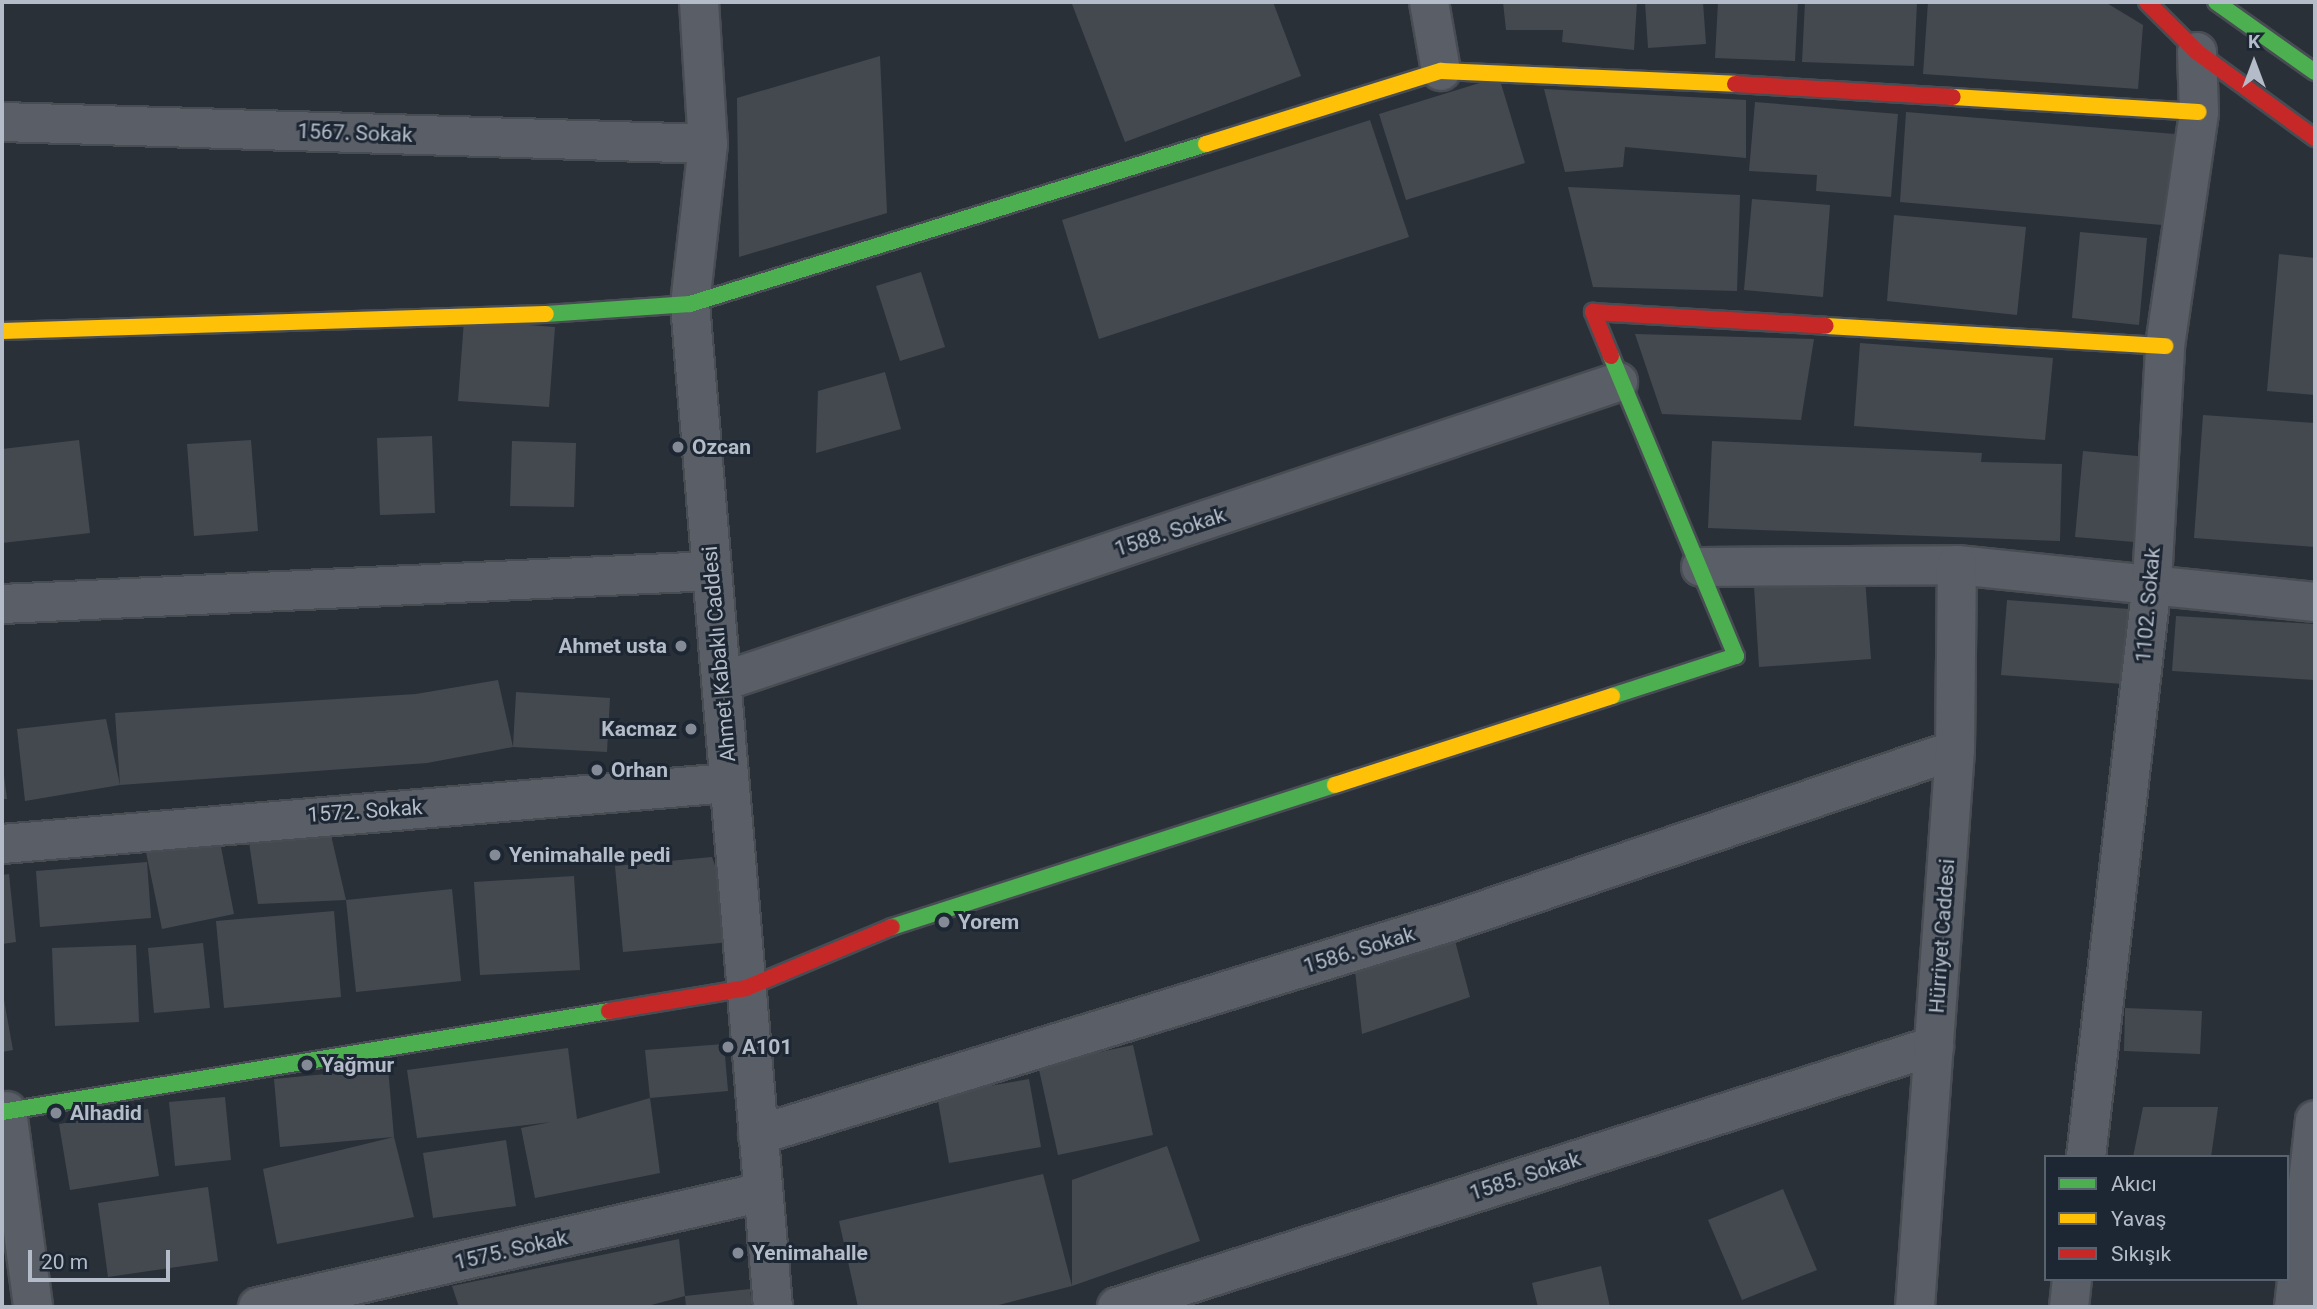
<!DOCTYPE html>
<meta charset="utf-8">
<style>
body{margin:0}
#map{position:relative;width:2317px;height:1309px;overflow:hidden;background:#2a3038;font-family:Roboto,sans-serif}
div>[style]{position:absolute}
.building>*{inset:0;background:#444950}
.roads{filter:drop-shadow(2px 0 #484c53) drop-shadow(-2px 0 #484c53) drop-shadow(0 2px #484c53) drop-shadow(0 -2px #484c53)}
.street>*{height:38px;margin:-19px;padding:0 19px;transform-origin:19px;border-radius:19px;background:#5a5e66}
.fast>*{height:16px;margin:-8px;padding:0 8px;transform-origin:8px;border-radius:8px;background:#4caf50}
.slow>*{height:16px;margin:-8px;padding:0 8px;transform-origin:8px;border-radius:8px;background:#ffc107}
.jam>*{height:16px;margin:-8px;padding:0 8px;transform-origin:8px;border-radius:8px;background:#c62828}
.dots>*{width:19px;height:19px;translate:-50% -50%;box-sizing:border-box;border:4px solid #1d2633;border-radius:50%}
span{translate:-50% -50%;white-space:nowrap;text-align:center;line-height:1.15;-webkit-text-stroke:6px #1d2633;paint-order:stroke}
.street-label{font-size:21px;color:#b4bcc9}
.poi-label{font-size:21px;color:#b4bcc9;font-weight:700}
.left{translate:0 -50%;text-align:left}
.right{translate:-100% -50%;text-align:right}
.frame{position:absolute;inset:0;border:4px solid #b4bcc9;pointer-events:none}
.legend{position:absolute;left:2044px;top:1155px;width:245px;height:126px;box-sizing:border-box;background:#1d2633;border:2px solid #59626f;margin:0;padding:9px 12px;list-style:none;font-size:21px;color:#b4bcc9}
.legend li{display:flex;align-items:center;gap:14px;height:35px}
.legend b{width:35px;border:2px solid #59626f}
.north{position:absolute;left:2219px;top:28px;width:70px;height:70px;-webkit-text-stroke:5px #1d2633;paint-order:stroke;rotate:0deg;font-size:19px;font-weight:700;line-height:28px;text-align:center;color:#b4bcc9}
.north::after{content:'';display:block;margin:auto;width:24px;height:32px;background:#b4bcc9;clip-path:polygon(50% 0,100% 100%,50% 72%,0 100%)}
.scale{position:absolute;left:28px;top:1250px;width:142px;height:32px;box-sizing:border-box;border:4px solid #b4bcc9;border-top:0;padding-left:9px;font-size:21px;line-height:24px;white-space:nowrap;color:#b4bcc9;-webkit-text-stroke:5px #1d2633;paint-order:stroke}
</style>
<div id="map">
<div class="building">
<div style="clip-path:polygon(1273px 2px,1301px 76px,1125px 142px,1072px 4px)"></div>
<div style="clip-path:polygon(1503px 2px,1637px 2px,1634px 50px,1562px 42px,1563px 30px,1506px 30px)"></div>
<div style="clip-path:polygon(1645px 2px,1703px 2px,1706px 44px,1648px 48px)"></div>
<div style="clip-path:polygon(1718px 2px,1798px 2px,1795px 61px,1715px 58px)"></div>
<div style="clip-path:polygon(1805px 2px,1917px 2px,1914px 66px,1802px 62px)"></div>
<div style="clip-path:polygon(1928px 2px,2105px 2px,2143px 25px,2138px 89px,1923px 74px)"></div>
<div style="clip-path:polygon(880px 56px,887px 213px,739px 257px,737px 98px)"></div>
<div style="clip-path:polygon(1499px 77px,1525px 163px,1406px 200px,1379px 114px)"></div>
<div style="clip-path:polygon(1544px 89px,1746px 100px,1746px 158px,1625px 147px,1623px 167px,1565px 172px)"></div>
<div style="clip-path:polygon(1755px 102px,1898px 114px,1891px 197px,1816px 191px,1817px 175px,1749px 171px)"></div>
<div style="clip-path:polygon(1906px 112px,2175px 134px,2162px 225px,1900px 202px)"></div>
<div style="clip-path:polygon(1370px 120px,1409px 237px,1099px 339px,1062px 220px)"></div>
<div style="clip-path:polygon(1568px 187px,1740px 195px,1737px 291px,1593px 287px)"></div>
<div style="clip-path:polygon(1752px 199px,1830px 205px,1823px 297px,1744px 290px)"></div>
<div style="clip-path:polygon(1894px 215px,2026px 227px,2017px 315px,1887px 301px)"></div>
<div style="clip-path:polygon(2080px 232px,2147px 238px,2139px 325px,2072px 318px)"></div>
<div style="clip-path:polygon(2279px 254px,2315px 258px,2315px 395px,2267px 391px)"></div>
<div style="clip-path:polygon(921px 272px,945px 347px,900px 361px,876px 286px)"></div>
<div style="clip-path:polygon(464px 320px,555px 327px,549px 407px,458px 401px)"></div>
<div style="clip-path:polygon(1635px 334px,1814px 339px,1801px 420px,1662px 414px)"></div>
<div style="clip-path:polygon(1860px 343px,2053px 358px,2045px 440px,1854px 426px)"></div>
<div style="clip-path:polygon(885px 372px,901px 429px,816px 453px,818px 391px)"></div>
<div style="clip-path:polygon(2203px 415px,2315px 423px,2315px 547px,2194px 538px)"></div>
<div style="clip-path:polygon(432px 436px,435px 513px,380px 515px,377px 438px)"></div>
<div style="clip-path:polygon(79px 440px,90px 533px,2px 543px,2px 449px)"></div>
<div style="clip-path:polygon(251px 440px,258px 531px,194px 536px,187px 444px)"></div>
<div style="clip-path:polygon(512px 441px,576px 443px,574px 507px,510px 506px)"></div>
<div style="clip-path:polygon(1712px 441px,1982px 453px,1981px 462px,2062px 464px,2060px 541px,1708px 528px)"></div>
<div style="clip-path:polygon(2083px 451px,2159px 458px,2146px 543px,2075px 537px)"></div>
<div style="clip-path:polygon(1865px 578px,1871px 659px,1759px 667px,1754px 586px)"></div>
<div style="clip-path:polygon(2007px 600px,2129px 609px,2123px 684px,2001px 675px)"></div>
<div style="clip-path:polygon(2176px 616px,2315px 624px,2315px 680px,2172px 671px)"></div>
<div style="clip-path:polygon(498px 680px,513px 747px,516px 692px,610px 698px,607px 752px,513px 747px,427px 763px,120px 785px,115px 713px,416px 694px)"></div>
<div style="clip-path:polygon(106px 719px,120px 785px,25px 801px,17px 729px)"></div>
<div style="clip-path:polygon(2px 760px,7px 799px,2px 799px)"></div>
<div style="clip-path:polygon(141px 828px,220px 842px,234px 914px,162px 929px)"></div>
<div style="clip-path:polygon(330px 831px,346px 900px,258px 904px,249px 842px)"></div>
<div style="clip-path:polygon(712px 857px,742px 941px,623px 952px,615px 866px)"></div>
<div style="clip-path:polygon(147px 862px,151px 918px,40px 927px,36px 871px)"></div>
<div style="clip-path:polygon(9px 874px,16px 942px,2px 944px,2px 875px)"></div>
<div style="clip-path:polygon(574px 876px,580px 970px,480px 975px,474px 882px)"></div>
<div style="clip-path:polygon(452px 889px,461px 981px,356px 992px,346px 900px)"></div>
<div style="clip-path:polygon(334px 911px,341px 997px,224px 1008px,216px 921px)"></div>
<div style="clip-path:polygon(1450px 922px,1470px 997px,1362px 1034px,1353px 952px)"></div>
<div style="clip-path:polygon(203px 943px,210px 1008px,154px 1013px,148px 948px)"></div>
<div style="clip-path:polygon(136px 945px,139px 1022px,55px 1026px,52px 948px)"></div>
<div style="clip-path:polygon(2px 989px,13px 1050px,2px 1052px)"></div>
<div style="clip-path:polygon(2125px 1008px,2202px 1011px,2200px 1054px,2124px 1051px)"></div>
<div style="clip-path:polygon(724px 1044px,728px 1091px,650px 1098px,645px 1050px)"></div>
<div style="clip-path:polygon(1133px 1045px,1153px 1135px,1058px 1155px,1038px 1065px)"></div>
<div style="clip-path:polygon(568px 1048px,577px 1119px,650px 1098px,660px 1173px,535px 1198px,521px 1128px,551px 1122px,417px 1138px,407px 1070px)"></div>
<div style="clip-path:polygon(388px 1068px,394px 1137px,414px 1217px,277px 1244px,263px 1169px,394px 1137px,280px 1147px,274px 1079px)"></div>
<div style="clip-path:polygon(1029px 1079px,1041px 1147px,949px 1163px,937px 1095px)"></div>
<div style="clip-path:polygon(225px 1097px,231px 1160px,175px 1166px,169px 1102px)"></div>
<div style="clip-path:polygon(2143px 1107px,2218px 1107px,2211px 1157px,2133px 1157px)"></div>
<div style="clip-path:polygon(148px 1109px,159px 1176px,70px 1190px,59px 1124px)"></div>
<div style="clip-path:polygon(506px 1140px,516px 1206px,433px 1218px,423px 1153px)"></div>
<div style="clip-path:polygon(1167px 1146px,1200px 1241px,1072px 1286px,991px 1307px,858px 1307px,839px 1221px,1043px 1174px,1072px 1286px,1072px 1180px)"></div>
<div style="clip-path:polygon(208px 1187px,218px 1261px,108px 1277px,98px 1203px)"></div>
<div style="clip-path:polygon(1783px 1189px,1817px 1270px,1742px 1300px,1708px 1220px)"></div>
<div style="clip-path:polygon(679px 1239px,685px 1296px,644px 1307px,459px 1307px,452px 1286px)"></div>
<div style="clip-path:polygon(1601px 1266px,1610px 1307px,1538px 1307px,1532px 1283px)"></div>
<div style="clip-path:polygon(750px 1289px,752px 1307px,686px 1307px,685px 1296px)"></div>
</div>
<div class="roads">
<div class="street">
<div style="left:699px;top:2px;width:142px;rotate:86.4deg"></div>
<div style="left:708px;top:144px;width:161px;rotate:96.4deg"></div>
<div style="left:690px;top:304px;width:1006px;rotate:85.27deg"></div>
<div style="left:1429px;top:2px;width:70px;rotate:80.1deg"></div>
<div style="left:2px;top:122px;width:706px;rotate:1.78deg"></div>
<div style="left:1701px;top:567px;width:256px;rotate:-0.4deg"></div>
<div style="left:1957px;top:565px;width:360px;rotate:5.9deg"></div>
<div style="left:2px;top:604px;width:711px;rotate:-2.66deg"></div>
<div style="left:721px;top:682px;width:946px;rotate:-18.49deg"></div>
<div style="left:2px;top:844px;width:730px;rotate:-4.8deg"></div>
<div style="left:7px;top:1111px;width:198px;rotate:82.4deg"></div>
<div style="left:758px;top:1135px;width:724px;rotate:-17.11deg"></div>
<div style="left:1450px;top:922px;width:533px;rotate:-18.81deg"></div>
<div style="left:2086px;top:1157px;width:579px;rotate:-83.45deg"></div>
<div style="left:2152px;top:582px;width:236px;rotate:-86.8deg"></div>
<div style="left:2165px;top:346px;width:236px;rotate:-81.7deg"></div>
<div style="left:2199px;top:112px;width:60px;rotate:-91.9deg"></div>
<div style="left:258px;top:1307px;width:518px;rotate:-12.83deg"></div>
<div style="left:1117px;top:1307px;width:858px;rotate:-17.72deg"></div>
<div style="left:1915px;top:1307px;width:558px;rotate:-85.89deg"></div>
<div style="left:1955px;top:750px;width:185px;rotate:-89.4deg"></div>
<div style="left:2069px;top:1307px;width:28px;rotate:-84deg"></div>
<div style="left:2294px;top:1307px;width:188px;rotate:-83.6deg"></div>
</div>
<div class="fast">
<div style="left:2216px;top:2px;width:121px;rotate:35.3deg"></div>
<div style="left:546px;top:314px;width:144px;rotate:-4deg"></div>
<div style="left:690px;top:304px;width:540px;rotate:-17.23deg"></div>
<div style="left:1611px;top:356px;width:325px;rotate:67.4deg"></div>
<div style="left:1736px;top:656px;width:130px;rotate:162.1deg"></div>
<div style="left:892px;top:927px;width:465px;rotate:-17.8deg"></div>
<div style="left:2px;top:1112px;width:615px;rotate:-9.45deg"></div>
</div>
<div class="slow">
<div style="left:1953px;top:97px;width:246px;rotate:3.5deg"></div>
<div style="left:1206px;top:144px;width:246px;rotate:-17.3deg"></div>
<div style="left:1441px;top:71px;width:294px;rotate:2.5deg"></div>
<div style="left:1826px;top:326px;width:340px;rotate:3.4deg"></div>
<div style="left:2px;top:331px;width:544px;rotate:-1.79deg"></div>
<div style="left:1335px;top:785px;width:291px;rotate:-17.8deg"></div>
</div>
<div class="jam">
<div style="left:2147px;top:2px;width:71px;rotate:45deg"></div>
<div style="left:2197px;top:52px;width:146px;rotate:36.1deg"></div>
<div style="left:1735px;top:84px;width:218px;rotate:3.4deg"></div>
<div style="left:1611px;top:356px;width:48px;rotate:-112.2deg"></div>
<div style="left:1593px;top:312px;width:233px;rotate:3.4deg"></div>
<div style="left:609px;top:1011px;width:139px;rotate:-9.5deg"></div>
<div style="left:746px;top:988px;width:158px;rotate:-22.7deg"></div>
</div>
</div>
<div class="dots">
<div style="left:678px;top:447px;background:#848b96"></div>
<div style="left:681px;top:646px;background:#848b96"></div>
<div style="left:691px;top:729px;background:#848b96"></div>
<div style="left:597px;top:770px;background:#848b96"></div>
<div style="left:495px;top:855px;background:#848b96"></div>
<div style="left:944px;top:922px;background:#848b96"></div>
<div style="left:728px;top:1047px;background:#848b96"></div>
<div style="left:307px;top:1065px;background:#848b96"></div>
<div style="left:56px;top:1113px;background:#848b96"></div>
<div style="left:738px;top:1253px;background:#848b96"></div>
</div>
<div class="street-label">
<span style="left:355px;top:133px;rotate:2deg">1567. Sokak</span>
<span style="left:1170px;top:532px;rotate:-18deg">1588. Sokak</span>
<span style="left:2148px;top:605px;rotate:-85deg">1102. Sokak</span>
<span style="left:719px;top:654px;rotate:-95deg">Ahmet Kabaklı Caddesi</span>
<span style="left:365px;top:811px;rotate:-4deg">1572. Sokak</span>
<span style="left:1942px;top:936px;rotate:-86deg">Hürriyet Caddesi</span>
<span style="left:1359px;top:950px;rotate:-17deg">1586. Sokak</span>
<span style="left:1525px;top:1176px;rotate:-18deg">1585. Sokak</span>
<span style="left:511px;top:1250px;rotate:-13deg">1575. Sokak</span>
</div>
<div class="poi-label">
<span class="left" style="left:692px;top:447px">Ozcan</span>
<span class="right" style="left:667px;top:646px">Ahmet usta</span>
<span class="right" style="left:677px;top:729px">Kacmaz</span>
<span class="left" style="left:611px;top:770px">Orhan</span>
<span class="left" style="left:509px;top:855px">Yenimahalle pedi</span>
<span class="left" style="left:958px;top:922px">Yorem</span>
<span class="left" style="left:742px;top:1047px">A101</span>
<span class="left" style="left:321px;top:1065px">Yağmur</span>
<span class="left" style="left:70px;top:1113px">Alhadid</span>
<span class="left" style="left:752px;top:1253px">Yenimahalle</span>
</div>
<div class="frame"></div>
<ul class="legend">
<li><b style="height:9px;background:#4caf50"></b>Akıcı</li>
<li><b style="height:9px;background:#ffc107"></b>Yavaş</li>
<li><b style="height:9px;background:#c62828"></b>Sıkışık</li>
</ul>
<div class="north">K</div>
<div class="scale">20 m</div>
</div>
